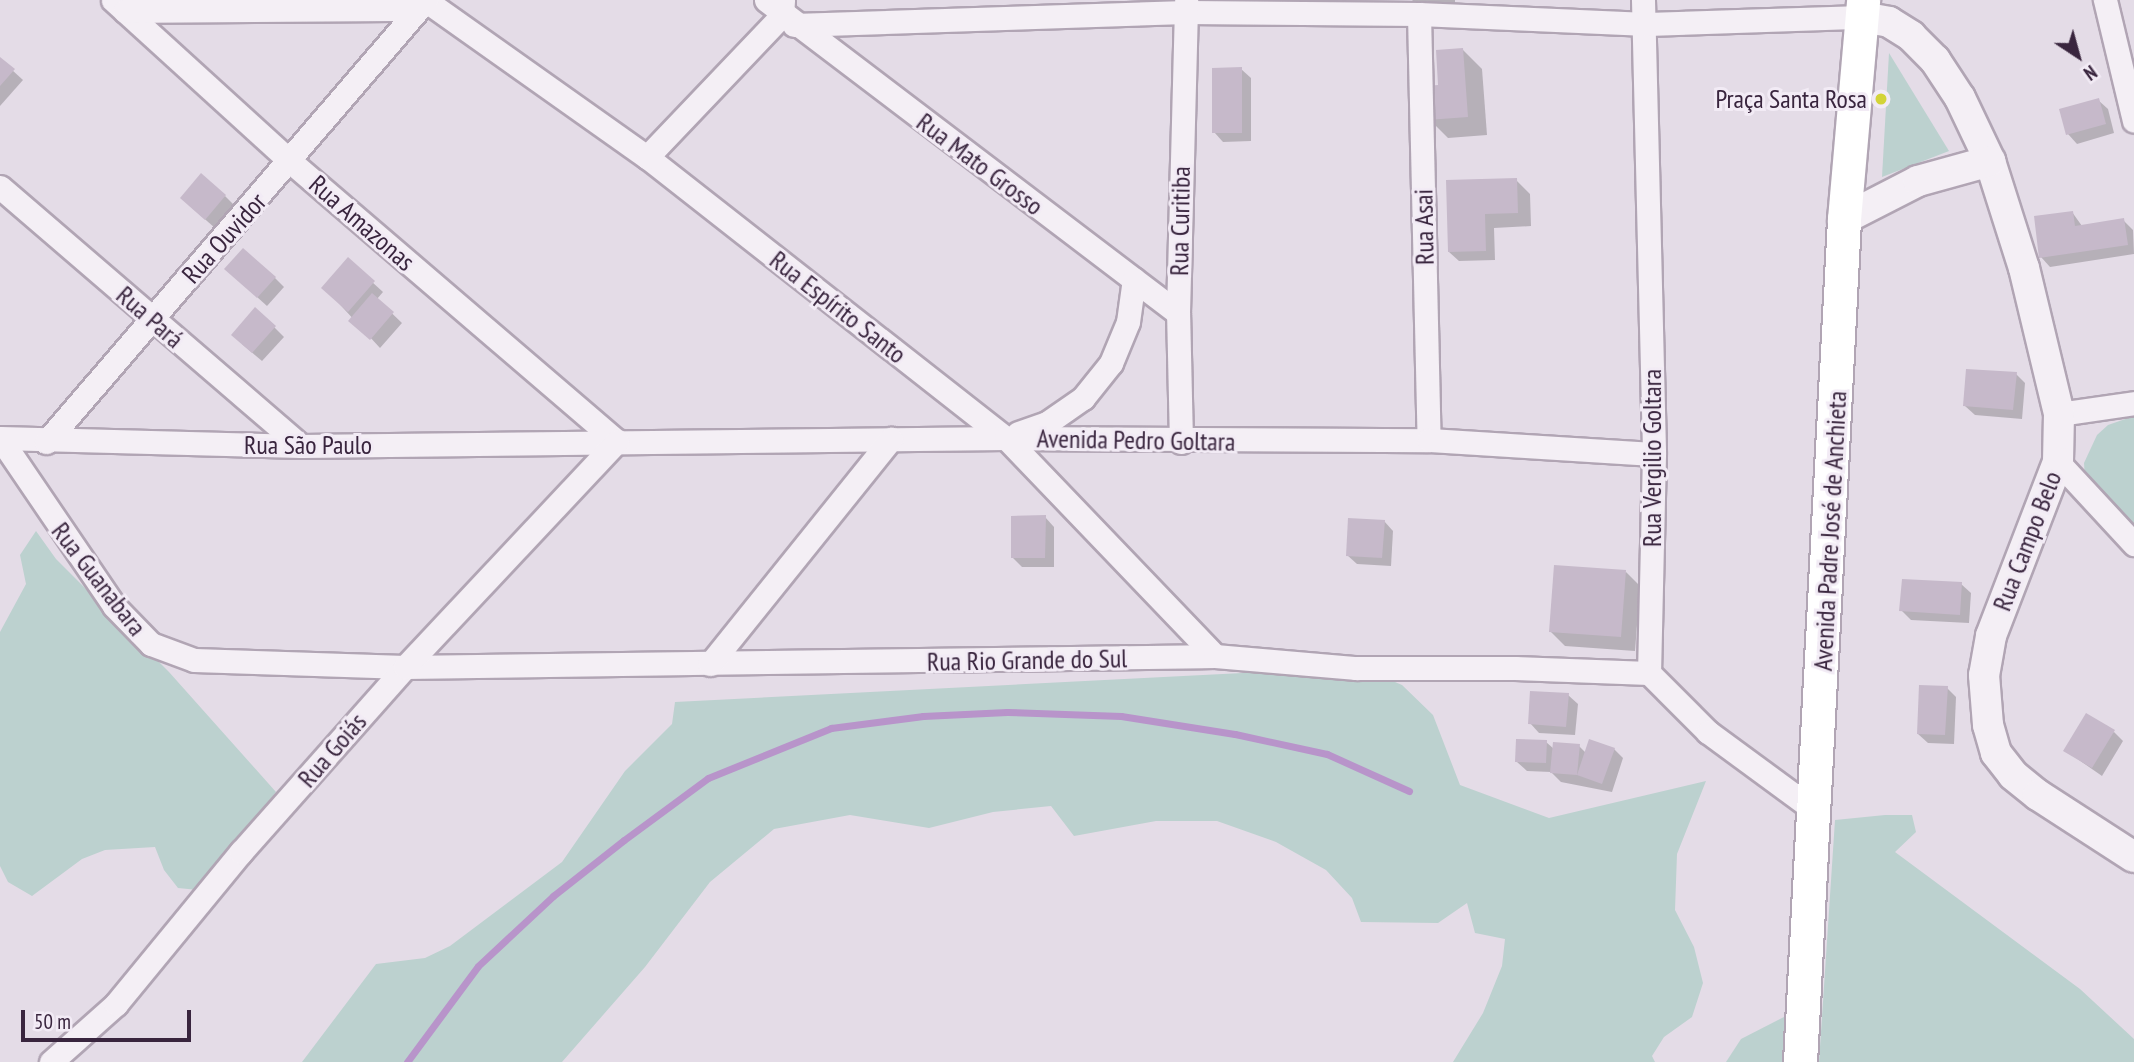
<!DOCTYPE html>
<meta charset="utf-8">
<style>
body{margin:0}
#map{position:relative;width:2134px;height:1062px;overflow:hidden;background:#e4dce7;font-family:"PT Sans Narrow",sans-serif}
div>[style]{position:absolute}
.green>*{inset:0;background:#bcd1cf}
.shadow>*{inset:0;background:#0003}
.stream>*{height:7px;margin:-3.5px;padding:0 3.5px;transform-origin:3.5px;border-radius:3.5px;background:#b894ca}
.building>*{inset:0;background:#c6b9ca}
.roads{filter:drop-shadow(2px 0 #b1a5b4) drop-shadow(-2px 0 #b1a5b4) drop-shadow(0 2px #b1a5b4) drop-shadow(0 -2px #b1a5b4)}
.minor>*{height:23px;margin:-11.5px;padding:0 11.5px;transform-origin:11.5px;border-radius:11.5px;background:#f4eff5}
.tertiary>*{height:30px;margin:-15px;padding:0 15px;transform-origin:15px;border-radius:15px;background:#f4eff5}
.secondary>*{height:33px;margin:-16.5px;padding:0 16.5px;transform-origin:16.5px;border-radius:16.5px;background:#fff}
.dots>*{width:19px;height:19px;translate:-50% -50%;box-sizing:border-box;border:4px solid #f2ebf5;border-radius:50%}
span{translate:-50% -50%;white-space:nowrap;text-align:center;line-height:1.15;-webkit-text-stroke:6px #f2ebf5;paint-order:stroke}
.poi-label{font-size:26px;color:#39253e}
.right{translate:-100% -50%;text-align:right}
.street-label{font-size:26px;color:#39253e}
.north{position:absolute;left:2043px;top:21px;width:70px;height:70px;-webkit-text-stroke:5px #f2ebf5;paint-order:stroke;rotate:144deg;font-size:19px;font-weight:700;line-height:28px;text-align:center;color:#39253e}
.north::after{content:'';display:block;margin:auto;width:24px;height:32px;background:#39253e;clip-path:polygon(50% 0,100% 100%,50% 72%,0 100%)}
.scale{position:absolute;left:21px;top:1010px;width:170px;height:32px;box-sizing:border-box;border:4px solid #39253e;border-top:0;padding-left:9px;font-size:21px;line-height:24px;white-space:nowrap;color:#39253e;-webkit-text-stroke:5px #f2ebf5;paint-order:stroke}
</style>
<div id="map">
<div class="green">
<div style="clip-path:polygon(1889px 53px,1949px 151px,1882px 177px)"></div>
<div style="clip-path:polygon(2134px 416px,2134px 532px,2085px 479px,2084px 463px,2097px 435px,2108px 425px)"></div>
<div style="clip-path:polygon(36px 531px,56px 559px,169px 672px,276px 792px,198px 890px,178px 888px,164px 870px,155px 847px,105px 850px,82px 859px,32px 896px,8px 882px,0 866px,0 632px,26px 584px,20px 555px)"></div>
<div style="clip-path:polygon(1360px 667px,1402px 685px,1433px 715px,1460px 785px,1549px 818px,1706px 781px,1677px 854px,1675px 910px,1694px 947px,1703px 983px,1692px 1017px,1664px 1037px,1652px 1056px,1655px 1062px,1453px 1062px,1483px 1013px,1502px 966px,1505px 939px,1475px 933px,1467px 903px,1438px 923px,1361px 922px,1352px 898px,1326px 870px,1276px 842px,1217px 821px,1156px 821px,1074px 836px,1051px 806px,993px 812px,929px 828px,850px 815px,774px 829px,710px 882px,645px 967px,562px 1062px,302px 1062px,376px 964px,425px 958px,450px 946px,562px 862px,625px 771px,672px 724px,675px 702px)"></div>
<div style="clip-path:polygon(1885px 815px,1912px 815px,1916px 832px,1895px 852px,2080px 989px,2134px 1039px,2134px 1062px,1819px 1062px,1835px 820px)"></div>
<div style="clip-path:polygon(1788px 1015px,1785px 1062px,1726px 1062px,1741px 1039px)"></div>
</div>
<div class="shadow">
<div style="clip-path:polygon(1234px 0,1346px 0,1346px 5px,1240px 6px)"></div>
<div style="clip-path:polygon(1412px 0,1455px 0,1455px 10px,1422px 11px)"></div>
<div style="clip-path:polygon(1463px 50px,1482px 69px,1487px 135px,1448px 138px,1429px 119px,1440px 86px)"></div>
<div style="clip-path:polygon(0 59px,23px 80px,0 106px)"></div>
<div style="clip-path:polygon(1241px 69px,1251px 78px,1251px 141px,1223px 142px,1214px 132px)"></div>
<div style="clip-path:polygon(2098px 100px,2108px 109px,2114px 133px,2077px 144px,2068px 134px)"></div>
<div style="clip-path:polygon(1516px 180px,1530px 194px,1531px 226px,1494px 228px,1495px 260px,1459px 261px,1449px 252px)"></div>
<div style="clip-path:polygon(225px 196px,234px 205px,215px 228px,191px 207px)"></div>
<div style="clip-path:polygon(2072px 212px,2082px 226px,2123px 220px,2133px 230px,2134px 254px,2050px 267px,2041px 257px)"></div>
<div style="clip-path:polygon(348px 260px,383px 292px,377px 299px,402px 323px,380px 348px,333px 297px)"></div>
<div style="clip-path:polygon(236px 278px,275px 278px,284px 287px,267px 306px)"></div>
<div style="clip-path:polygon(274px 327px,284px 337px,262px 361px,242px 344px)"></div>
<div style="clip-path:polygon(2016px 374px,2025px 383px,2022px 419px,1975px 415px,1965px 406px)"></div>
<div style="clip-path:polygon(1045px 517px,1054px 527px,1054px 567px,1022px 567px,1013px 558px)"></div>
<div style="clip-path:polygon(1384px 521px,1393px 531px,1391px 566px,1357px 564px,1347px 555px)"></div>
<div style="clip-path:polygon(1626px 572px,1640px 586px,1635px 651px,1565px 646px,1551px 632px)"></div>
<div style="clip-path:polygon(1961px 584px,1971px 593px,1969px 623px,1911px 620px,1901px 610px)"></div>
<div style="clip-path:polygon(1947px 688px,1956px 697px,1954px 744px,1928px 743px,1918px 734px)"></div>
<div style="clip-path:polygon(1568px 695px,1578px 704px,1575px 735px,1539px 733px,1530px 723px)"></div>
<div style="clip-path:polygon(2114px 732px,2123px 741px,2102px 776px,2066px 751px)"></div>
<div style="clip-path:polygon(1546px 742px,1554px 749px,1579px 746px,1586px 753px,1614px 749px,1623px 758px,1612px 792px,1561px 782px,1551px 772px,1527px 771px,1517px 762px)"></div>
</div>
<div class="stream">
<div style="left:407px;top:1062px;width:119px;rotate:-53.5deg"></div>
<div style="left:478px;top:966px;width:103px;rotate:-43deg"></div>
<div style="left:553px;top:896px;width:90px;rotate:-38.3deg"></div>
<div style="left:624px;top:840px;width:104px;rotate:-36.4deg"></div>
<div style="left:708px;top:778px;width:133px;rotate:-22.1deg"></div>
<div style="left:831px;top:728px;width:93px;rotate:-7.4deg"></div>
<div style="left:923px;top:716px;width:84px;rotate:-2.7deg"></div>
<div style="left:1007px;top:712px;width:114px;rotate:2deg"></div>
<div style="left:1121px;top:716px;width:115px;rotate:9deg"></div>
<div style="left:1235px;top:734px;width:94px;rotate:12.3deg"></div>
<div style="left:1327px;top:754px;width:90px;rotate:24.3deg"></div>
</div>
<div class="building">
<div style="clip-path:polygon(1463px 48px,1468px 117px,1427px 120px,1425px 86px,1438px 85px,1436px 50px)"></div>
<div style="clip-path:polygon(0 57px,15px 69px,0 86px)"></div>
<div style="clip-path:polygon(1242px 67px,1242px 133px,1212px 133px,1212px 68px)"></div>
<div style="clip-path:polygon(2099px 98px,2106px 124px,2066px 135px,2059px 109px)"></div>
<div style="clip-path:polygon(201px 173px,226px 195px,205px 220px,180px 198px)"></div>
<div style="clip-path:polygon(1517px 178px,1518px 213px,1485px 214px,1486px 251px,1448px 252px,1446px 180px)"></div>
<div style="clip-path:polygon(2073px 211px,2075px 226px,2124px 218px,2128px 245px,2039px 258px,2034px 216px)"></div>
<div style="clip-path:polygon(243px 248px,276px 277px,257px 298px,224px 269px)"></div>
<div style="clip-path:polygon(348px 257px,375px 281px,348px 312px,321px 288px)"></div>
<div style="clip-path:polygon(372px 293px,394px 312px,370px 340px,348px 321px)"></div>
<div style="clip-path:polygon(255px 307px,276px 326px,252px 353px,231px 335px)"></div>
<div style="clip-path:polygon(1966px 369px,2017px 372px,2013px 410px,1963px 406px)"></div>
<div style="clip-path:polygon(1046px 515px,1045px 558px,1011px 558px,1011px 516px)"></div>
<div style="clip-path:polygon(1348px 518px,1385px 520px,1382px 558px,1346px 556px)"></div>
<div style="clip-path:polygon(1554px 565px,1626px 570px,1621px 637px,1549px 632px)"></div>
<div style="clip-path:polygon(1902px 579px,1962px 582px,1960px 615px,1899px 611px)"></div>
<div style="clip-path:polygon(1919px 685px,1948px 686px,1945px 735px,1917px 734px)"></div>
<div style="clip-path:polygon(1530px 691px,1569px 693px,1566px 727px,1528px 724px)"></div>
<div style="clip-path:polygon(2086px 713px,2115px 730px,2092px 768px,2063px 751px)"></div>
<div style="clip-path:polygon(1516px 739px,1547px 740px,1546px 763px,1515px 762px)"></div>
<div style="clip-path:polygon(1589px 739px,1615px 748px,1602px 784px,1577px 775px)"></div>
<div style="clip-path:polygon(1553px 742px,1580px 744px,1577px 775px,1550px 773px)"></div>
</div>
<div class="roads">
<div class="minor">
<div style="left:113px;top:0;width:241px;rotate:42.3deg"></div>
<div style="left:291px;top:162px;width:429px;rotate:40.6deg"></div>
<div style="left:425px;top:0;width:272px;rotate:35.3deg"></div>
<div style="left:647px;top:157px;width:456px;rotate:38.1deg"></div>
<div style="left:1006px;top:438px;width:302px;rotate:46.2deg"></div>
<div style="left:766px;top:0;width:517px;rotate:37.22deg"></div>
<div style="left:1643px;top:0;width:454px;rotate:88.6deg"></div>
<div style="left:1654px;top:454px;width:219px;rotate:91.3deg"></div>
<div style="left:1649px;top:673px;width:83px;rotate:45deg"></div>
<div style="left:1708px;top:732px;width:135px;rotate:36.3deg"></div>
<div style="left:2105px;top:0;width:124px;rotate:76.5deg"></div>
<div style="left:125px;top:11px;width:293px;rotate:-0.4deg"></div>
<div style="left:1419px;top:14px;width:426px;rotate:88.7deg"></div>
<div style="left:794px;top:25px;width:392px;rotate:-1.9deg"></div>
<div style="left:1186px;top:12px;width:233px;rotate:0.5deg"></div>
<div style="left:1419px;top:14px;width:228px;rotate:2.5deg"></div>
<div style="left:1647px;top:24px;width:215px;rotate:-1.9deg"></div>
<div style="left:647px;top:157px;width:196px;rotate:-46.4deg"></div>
<div style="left:782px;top:15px;width:15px;rotate:-86deg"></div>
<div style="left:0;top:187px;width:397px;rotate:40.7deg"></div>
<div style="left:2059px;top:414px;width:76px;rotate:-8.3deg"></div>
<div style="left:1018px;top:433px;width:31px;rotate:-19deg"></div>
<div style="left:1047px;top:423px;width:44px;rotate:-34.8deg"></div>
<div style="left:1083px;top:398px;width:45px;rotate:-51.3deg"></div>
<div style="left:1111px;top:363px;width:44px;rotate:-67.5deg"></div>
<div style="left:1128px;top:322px;width:43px;rotate:-82.1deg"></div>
<div style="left:0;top:438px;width:203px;rotate:55.8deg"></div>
<div style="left:114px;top:606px;width:53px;rotate:45.8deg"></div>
<div style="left:151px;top:644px;width:46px;rotate:20.4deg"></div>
<div style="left:194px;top:660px;width:211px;rotate:1.9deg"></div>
<div style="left:405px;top:667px;width:810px;rotate:-0.78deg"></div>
<div style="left:1215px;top:656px;width:142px;rotate:4.9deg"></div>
<div style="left:1356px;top:668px;width:159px"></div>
<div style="left:1515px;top:668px;width:134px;rotate:2.1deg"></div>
<div style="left:0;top:438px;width:301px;rotate:1.5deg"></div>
<div style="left:301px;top:446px;width:705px;rotate:-0.65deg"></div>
<div style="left:1006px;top:438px;width:423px;rotate:0.3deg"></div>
<div style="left:1429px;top:440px;width:225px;rotate:3.6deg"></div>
<div style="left:46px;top:442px;width:583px;rotate:-49.31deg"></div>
<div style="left:1181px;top:442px;width:129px;rotate:-91.3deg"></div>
<div style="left:1178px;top:313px;width:313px;rotate:-88.5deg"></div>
<div style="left:2058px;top:462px;width:112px;rotate:47.2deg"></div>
<div style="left:710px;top:664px;width:289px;rotate:-51.2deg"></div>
<div style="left:51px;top:1062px;width:87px;rotate:-41.7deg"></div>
<div style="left:116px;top:1004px;width:197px;rotate:-50.6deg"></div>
<div style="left:241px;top:852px;width:247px;rotate:-48.4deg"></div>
<div style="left:405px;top:667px;width:310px;rotate:-46.8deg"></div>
</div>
<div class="tertiary">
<div style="left:1862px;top:17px;width:27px;rotate:10deg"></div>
<div style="left:1889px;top:22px;width:26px;rotate:32deg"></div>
<div style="left:1911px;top:36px;width:34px;rotate:45deg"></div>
<div style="left:1935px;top:60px;width:45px;rotate:56.7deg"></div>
<div style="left:1960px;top:98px;width:70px;rotate:64.5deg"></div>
<div style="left:1990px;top:161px;width:112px;rotate:72.4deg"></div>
<div style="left:2024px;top:268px;width:150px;rotate:76.5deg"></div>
<div style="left:2059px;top:414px;width:48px;rotate:91.2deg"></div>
<div style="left:2058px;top:462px;width:186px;rotate:111.1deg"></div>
<div style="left:1991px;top:636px;width:40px;rotate:100deg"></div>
<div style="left:1984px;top:675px;width:50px;rotate:85.4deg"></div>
<div style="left:1988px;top:725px;width:29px;rotate:74deg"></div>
<div style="left:1996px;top:753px;width:28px;rotate:52deg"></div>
<div style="left:2013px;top:775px;width:32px;rotate:39deg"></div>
<div style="left:2038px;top:795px;width:114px;rotate:32.9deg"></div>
<div style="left:1844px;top:219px;width:83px;rotate:-27.2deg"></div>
<div style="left:1918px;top:181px;width:75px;rotate:-15.5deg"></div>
</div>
<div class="secondary">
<div style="left:1800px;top:1062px;width:844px;rotate:-87.01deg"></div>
<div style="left:1844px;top:219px;width:220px;rotate:-85deg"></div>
</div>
</div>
<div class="dots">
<div style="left:1881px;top:99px;background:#d3d438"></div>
</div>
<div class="poi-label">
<span class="right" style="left:1867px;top:99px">Praça Santa Rosa</span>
</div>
<div class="street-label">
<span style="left:980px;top:164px;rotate:37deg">Rua Mato Grosso</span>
<span style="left:1180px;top:221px;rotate:-89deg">Rua Curitiba</span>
<span style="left:362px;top:223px;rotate:41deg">Rua Amazonas</span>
<span style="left:1424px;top:227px;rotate:-91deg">Rua Asai</span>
<span style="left:224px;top:238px;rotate:-48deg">Rua Ouvidor</span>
<span style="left:838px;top:307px;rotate:38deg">Rua Espírito Santo</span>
<span style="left:150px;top:317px;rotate:41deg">Rua Pará</span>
<span style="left:1136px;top:440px;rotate:1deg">Avenida Pedro Goltara</span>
<span style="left:308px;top:445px">Rua São Paulo</span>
<span style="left:1652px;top:458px;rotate:-90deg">Rua Vergilio Goltara</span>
<span style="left:1830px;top:531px;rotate:-87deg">Avenida Padre José de Anchieta</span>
<span style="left:2027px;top:541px;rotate:-69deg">Rua Campo Belo</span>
<span style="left:99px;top:579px;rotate:52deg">Rua Guanabara</span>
<span style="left:1027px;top:660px;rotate:-1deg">Rua Rio Grande do Sul</span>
<span style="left:332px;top:750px;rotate:-49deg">Rua Goiás</span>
</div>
<div class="north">N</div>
<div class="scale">50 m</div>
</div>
